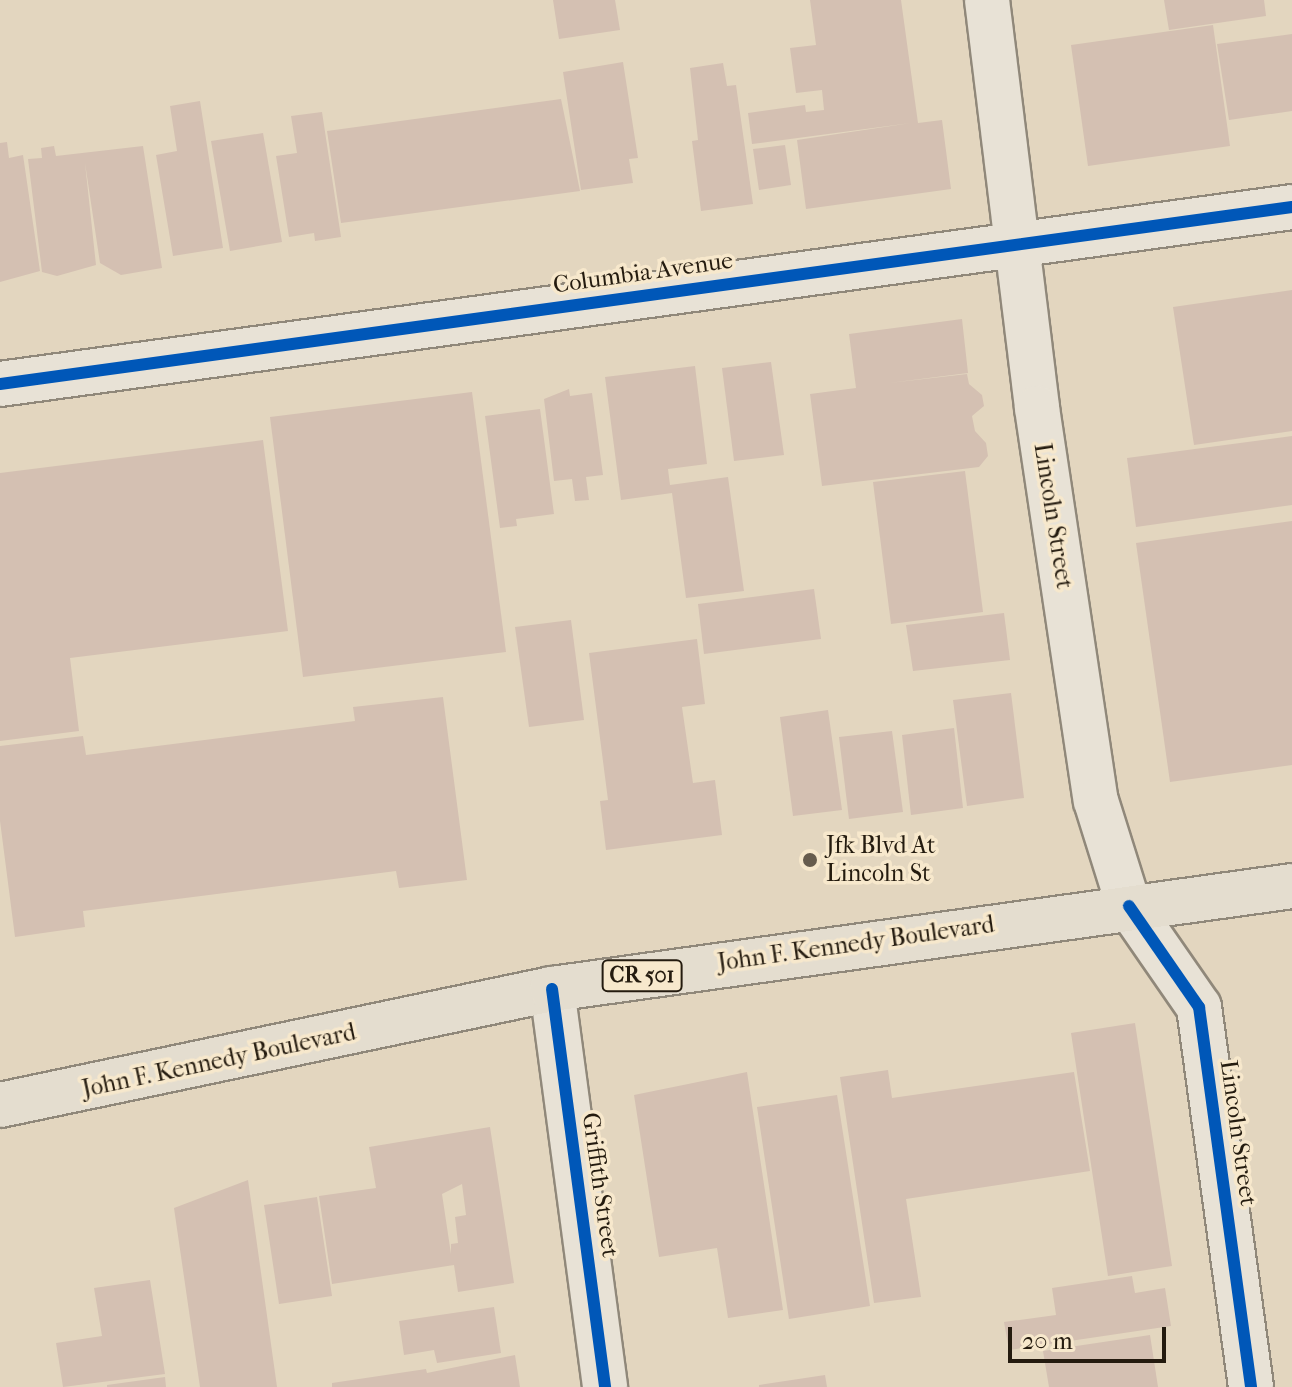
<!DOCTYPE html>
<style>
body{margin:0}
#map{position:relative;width:1292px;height:1387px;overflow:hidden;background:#e3d6bf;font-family:"IM FELL French Canon",serif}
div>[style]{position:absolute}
.building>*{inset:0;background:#d4c0b2}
.roads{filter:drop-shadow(2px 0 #90887a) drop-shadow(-2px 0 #90887a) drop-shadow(0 2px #90887a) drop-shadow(0 -2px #90887a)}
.street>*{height:44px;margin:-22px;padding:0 22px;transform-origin:22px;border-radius:22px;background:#e8e2d6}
.primary>*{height:44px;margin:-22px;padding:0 22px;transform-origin:22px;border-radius:22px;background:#e4ddcf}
.cycleway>*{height:12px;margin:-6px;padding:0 6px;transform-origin:6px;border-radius:6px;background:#0057b8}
.dots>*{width:22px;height:22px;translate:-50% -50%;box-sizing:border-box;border:4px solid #f7e8cc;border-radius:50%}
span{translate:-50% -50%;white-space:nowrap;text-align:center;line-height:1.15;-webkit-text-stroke:7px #f7e8cc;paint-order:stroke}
.shield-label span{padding:2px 6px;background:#f7e8cc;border:2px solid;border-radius:6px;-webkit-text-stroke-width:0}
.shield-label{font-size:22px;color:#241b0f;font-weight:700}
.street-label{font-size:24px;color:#241b0f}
.poi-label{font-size:24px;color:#241b0f}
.left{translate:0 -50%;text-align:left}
.scale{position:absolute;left:1008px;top:1327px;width:158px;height:36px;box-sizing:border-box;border:4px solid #241b0f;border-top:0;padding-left:10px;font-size:24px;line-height:28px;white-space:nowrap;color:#241b0f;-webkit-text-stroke:6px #f7e8cc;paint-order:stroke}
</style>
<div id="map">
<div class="building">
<div style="clip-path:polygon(553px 0,615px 0,620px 30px,559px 39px)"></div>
<div style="clip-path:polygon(810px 0,901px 0,918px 123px,942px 120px,951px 189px,806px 209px,797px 140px,911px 123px,752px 144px,748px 113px,805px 105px,806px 112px,824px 110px,822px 90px,796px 93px,790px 48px,816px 45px)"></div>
<div style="clip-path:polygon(1164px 0,1264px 0,1266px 16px,1169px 30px)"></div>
<div style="clip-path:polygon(1213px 25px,1230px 146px,1088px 166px,1071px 45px)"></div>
<div style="clip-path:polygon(1292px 34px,1292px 111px,1229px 120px,1217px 44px)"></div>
<div style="clip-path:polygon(623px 62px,638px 158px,629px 159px,633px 183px,581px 190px,563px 72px)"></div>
<div style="clip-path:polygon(723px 63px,727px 86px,736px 85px,753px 204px,701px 211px,692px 141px,698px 140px,690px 68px)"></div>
<div style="clip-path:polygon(561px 99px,580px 191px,341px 223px,327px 131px)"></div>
<div style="clip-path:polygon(200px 101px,223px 248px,173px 256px,156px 155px,177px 151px,170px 106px)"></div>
<div style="clip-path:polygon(322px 112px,341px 237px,315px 241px,314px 233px,289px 237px,276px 156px,297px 153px,291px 116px)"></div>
<div style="clip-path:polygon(263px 133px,282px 242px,230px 251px,211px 141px)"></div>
<div style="clip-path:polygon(7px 142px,9px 158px,23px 155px,40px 271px,0 282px,0 143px)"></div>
<div style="clip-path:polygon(785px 145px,791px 185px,759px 190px,753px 149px)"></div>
<div style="clip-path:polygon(54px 146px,56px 156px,143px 146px,162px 268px,121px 275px,100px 263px,85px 163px,96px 265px,57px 276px,42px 272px,28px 159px,42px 158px,41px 148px)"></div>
<div style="clip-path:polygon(1292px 290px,1292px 431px,1194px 445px,1173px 307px)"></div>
<div style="clip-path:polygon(962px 319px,968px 373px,889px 383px,967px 374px,969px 384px,982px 395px,984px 406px,972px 416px,975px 431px,986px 443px,988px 456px,979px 467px,822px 486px,810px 394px,856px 388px,849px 334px)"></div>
<div style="clip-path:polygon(771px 362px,784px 455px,734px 461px,722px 368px)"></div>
<div style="clip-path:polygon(695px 366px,707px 464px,668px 469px,670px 485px,728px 477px,744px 591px,686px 598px,672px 493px,621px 500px,605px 377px)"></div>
<div style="clip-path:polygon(569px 389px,570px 396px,592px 393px,603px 475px,586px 477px,589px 500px,575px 501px,572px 479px,554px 481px,544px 399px)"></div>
<div style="clip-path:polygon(472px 392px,506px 652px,303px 677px,270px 417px)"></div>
<div style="clip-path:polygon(540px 409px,554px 514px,516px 519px,517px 526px,500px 528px,485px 416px)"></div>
<div style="clip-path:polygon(1292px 436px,1292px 505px,1136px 527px,1127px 458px)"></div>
<div style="clip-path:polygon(263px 440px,288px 631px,70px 658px,79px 731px,0 741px,0 473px)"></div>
<div style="clip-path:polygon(965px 471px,983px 612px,891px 624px,873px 482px)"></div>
<div style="clip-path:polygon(1292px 521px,1292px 765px,1170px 782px,1136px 543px)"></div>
<div style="clip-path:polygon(814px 589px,821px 639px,704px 654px,698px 604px)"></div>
<div style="clip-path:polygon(1004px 613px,1010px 660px,913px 671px,906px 625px)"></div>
<div style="clip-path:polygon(571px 620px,584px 720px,529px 727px,515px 627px)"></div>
<div style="clip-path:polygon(697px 639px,705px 704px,682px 707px,693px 783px,715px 780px,722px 835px,606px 850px,600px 801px,608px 800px,589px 653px)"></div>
<div style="clip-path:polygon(1011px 693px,1024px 798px,967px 806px,953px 700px)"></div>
<div style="clip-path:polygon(443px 697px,467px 880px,399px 888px,396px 871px,83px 911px,85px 927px,15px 937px,0 821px,0 746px,83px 736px,86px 755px,355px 721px,353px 707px)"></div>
<div style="clip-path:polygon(828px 710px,842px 810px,793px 816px,780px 717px)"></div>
<div style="clip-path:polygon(954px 728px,963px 808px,911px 815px,902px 735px)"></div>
<div style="clip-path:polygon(892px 731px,903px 812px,849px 819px,839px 737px)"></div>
<div style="clip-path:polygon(1135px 1023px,1172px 1266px,1108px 1276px,1071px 1033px)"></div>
<div style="clip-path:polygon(888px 1070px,892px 1098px,1074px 1072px,1090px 1171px,906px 1199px,921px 1297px,874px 1303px,840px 1077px)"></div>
<div style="clip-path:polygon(747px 1072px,783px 1310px,728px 1318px,717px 1248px,659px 1257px,634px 1095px)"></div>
<div style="clip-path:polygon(837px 1095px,870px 1306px,789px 1319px,757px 1107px)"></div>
<div style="clip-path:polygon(evenodd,490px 1127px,514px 1283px,458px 1292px,454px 1265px,332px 1284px,319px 1196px,376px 1188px,369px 1147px,490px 1127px,462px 1184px,466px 1215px,455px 1217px,458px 1243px,451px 1244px,451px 1254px,442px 1194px,462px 1184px)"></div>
<div style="clip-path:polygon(248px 1180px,277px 1387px,200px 1387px,174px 1208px)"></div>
<div style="clip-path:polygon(317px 1197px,332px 1296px,279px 1304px,264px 1205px)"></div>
<div style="clip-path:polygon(1132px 1276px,1135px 1293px,1165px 1288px,1171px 1326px,1009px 1350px,1004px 1322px,1056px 1315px,1052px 1288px)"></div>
<div style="clip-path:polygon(150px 1280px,165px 1374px,63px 1387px,56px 1343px,102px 1336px,94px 1288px)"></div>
<div style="clip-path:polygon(494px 1307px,501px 1353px,437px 1363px,434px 1350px,404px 1355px,399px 1321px)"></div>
<div style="clip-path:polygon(1150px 1335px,1158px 1387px,1049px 1387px,1043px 1351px)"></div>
<div style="clip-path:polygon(515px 1355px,520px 1387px,332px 1387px,332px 1383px,426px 1369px,427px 1373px)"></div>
<div style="clip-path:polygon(825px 1375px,827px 1387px,759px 1387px,759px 1385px)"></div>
<div style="clip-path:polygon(165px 1377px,166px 1387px,107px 1387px,107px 1385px)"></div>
</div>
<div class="roads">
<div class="street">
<div style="left:987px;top:0;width:411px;rotate:83deg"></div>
<div style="left:1037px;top:408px;width:397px;rotate:81.5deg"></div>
<div style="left:1096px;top:801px;width:110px;rotate:72.6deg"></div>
<div style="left:1129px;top:906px;width:123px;rotate:55.3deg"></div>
<div style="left:1199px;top:1007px;width:384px;rotate:82.2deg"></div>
<div style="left:0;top:384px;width:1304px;rotate:-7.8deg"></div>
<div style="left:552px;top:989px;width:402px;rotate:82.4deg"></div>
</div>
<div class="primary">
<div style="left:0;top:1105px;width:564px;rotate:-11.87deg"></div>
<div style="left:552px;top:989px;width:747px;rotate:-7.92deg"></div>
</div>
</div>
<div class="cycleway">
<div style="left:0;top:384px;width:1304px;rotate:-7.8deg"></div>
<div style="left:1129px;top:906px;width:123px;rotate:55.3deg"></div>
<div style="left:1199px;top:1007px;width:384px;rotate:82.2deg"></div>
<div style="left:552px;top:989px;width:402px;rotate:82.4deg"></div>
</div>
<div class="dots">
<div style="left:810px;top:860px;background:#675c4d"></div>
</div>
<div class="shield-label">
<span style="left:642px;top:976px">CR 501</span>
</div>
<div class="street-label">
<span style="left:643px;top:273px;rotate:-8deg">Columbia Avenue</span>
<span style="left:1053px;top:516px;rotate:81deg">Lincoln Street</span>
<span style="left:856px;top:944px;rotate:-8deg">John F. Kennedy Boulevard</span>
<span style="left:219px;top:1061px;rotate:-12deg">John F. Kennedy Boulevard</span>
<span style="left:1238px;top:1133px;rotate:82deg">Lincoln Street</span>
<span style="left:600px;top:1185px;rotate:82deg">Griffith Street</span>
</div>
<div class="poi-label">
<span class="left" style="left:826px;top:860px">Jfk Blvd At<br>Lincoln St</span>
</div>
<div class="scale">20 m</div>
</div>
